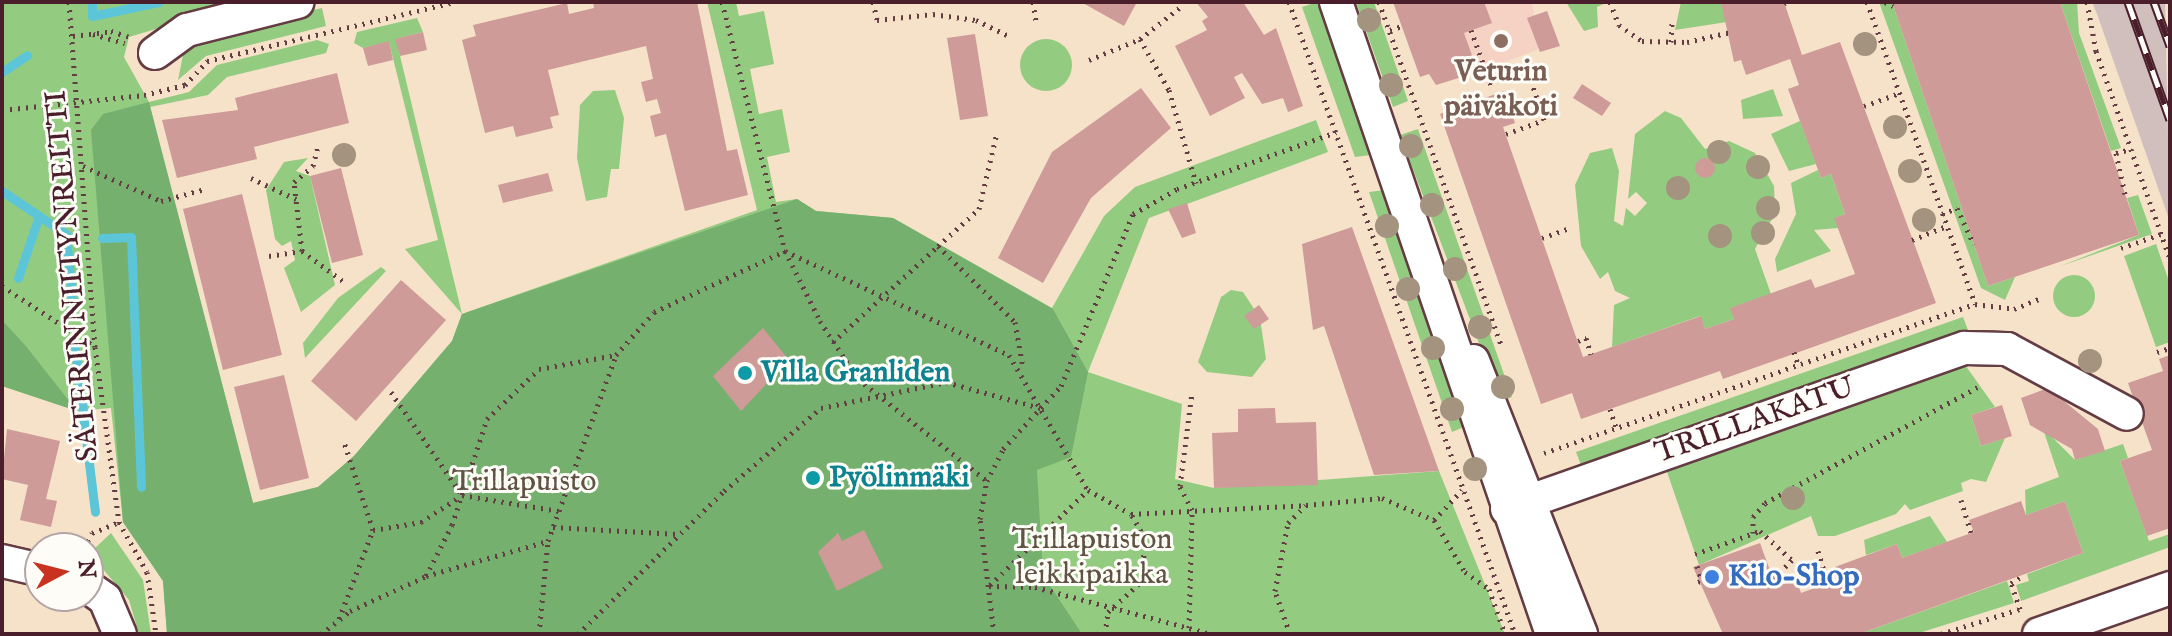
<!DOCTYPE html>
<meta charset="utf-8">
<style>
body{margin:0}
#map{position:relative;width:2172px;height:636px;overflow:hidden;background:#f5e2c8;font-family:"IM FELL English",serif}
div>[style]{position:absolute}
.built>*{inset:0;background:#f6d2c4}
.industrial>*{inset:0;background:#d1bfbe}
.green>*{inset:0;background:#93cc80}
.round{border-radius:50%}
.forest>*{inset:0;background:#76b06e}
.stream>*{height:9px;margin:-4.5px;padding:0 4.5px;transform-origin:4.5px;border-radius:4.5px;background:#5cc6d8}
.building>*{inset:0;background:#ce9b98}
.path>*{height:5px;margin-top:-2.5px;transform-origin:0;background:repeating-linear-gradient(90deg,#643c43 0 2px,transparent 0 8px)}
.roads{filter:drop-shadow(2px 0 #643c43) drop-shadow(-2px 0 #643c43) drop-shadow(0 2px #643c43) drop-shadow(0 -2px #643c43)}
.minor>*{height:32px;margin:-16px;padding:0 16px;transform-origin:16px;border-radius:16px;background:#fff}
.rail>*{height:9px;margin-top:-4.5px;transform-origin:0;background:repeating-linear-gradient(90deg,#fdfcf7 0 18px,#4a1f2b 0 36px);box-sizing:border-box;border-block:2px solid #4a1f2b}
.trees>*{width:24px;height:24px;margin:-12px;border-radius:50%;background:#a3937f}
.dots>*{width:22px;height:22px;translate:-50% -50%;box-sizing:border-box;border:4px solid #fdfcf7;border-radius:50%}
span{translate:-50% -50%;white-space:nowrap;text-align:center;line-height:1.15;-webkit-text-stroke:6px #fdfcf7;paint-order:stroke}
.education-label{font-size:30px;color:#785e54;font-weight:700}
.street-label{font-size:30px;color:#4a1f2b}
.culture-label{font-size:30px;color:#0d838f;font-weight:700}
.left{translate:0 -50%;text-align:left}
.park-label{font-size:30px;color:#605344}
.shop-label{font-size:30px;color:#366cbe;font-weight:700}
.frame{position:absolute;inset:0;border:4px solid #4a1f2b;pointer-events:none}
.north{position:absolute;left:24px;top:532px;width:80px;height:80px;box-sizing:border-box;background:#fdfcf7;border:2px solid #b5a4a5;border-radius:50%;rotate:83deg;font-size:22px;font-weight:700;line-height:32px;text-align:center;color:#4a1f2b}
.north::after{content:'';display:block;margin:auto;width:28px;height:36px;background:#c8321e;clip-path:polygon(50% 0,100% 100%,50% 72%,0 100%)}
</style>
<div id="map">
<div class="built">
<div style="clip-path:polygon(1484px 2px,1532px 2px,1539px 49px,1478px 72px,1464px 33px,1491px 23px)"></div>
</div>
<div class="industrial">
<div style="clip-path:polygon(2092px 2px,2165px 2px,2170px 222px,2097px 14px)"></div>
</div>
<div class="green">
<div style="clip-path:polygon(2px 2px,247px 2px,129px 37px,124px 57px,149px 102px,189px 92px,217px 65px,317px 40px,329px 44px,326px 53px,227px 77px,208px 95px,150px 107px,253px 503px,318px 487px,354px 456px,452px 341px,462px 314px,405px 249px,438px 240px,389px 42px,363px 48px,354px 43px,357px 32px,417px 18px,423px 32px,396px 39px,462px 314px,757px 210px,707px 2px,736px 2px,739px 16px,764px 11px,774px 64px,750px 69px,759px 114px,782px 109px,790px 152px,767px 157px,776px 202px,797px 199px,816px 211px,893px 218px,1052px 308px,1104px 216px,1135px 187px,1316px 120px,1328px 152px,1149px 218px,1088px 372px,1182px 404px,1175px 479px,1214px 488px,1439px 471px,1505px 634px,167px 634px,163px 581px,123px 522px,111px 408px,77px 411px,2px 386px)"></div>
<div style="clip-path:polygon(1317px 2px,1355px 109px,1370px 155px,1355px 157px,1302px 7px)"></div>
<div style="clip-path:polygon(1356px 2px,1374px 2px,1408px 101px,1393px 107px)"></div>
<div style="clip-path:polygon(1566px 2px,1608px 2px,1597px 7px,1598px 27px,1584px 31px)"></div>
<div style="clip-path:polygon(1681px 2px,1721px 2px,1727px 22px,1675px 30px)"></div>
<div style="clip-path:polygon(1879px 2px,1892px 2px,1988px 286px,2015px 277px,2005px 300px,1981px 288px)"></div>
<div style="clip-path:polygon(2060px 2px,2077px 2px,2079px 33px,2121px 148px,2111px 151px)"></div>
<div style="clip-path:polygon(322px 8px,326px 26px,206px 56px,178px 80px,185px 45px,197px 38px)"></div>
<div class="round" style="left:1020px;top:39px;width:52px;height:52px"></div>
<div style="clip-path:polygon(1773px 89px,1783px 116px,1743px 119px,1741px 100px)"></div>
<div style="clip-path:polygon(615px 90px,624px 118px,619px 169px,611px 169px,607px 197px,586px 201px,577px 158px,580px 105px,593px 91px)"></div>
<div style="clip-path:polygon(1665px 111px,1681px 118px,1705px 149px,1729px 141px,1755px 153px,1774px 186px,1775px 214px,1755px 249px,1771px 294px,1731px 308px,1734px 319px,1705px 329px,1700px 316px,1612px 347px,1614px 305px,1630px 298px,1615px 291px,1608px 272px,1600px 279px,1581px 246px,1575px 185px,1590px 153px,1612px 148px,1619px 171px,1614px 221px,1623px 226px,1626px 208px,1635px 216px,1647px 203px,1636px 192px,1628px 199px,1635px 134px)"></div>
<div style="clip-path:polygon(1800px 121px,1816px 164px,1789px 171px,1771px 134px)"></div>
<div style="clip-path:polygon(1418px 129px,1512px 397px,1501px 401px,1400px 135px)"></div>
<div style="clip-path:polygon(308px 158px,296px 171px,310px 176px,335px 285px,301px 312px,284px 268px,295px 260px,291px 241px,282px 246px,275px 239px,266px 190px,284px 162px)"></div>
<div style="clip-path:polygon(1818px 170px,1821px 178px,1831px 174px,1845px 214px,1835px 218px,1838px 228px,1814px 230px,1831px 251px,1777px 272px,1775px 259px,1796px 214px,1791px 183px)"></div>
<div style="clip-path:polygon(1385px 190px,1464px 427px,1452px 432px,1369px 192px)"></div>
<div style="clip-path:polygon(2138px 195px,2152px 234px,2058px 267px,2139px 235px,2127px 198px)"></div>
<div style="clip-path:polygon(2156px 244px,2170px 284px,2170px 342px,2156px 347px,2124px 256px)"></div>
<div style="clip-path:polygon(381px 267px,386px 271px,305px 358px,303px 343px,338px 298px)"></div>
<div class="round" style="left:2053px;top:275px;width:42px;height:42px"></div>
<div style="clip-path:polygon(1231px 290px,1243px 292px,1260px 318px,1266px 359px,1252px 377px,1207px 372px,1198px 362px,1221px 297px)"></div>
<div style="clip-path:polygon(1963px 317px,1968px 330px,1581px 465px,1576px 452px)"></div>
<div style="clip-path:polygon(1963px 362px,1995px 407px,1971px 415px,1981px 446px,2005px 438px,1986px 482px,1971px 479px,1961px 483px,1963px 491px,1910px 510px,1905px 504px,1896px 514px,1835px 536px,1818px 536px,1811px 516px,1699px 565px,1665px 466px)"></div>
<div style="clip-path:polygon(2037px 422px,2075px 460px,2123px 444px,2128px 458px,2120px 461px,2149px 541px,2170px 534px,2170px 547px,2021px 601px,2016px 585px,2029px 581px,2027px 574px,2083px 553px,2065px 501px,2026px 515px,2025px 490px,2059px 477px,2043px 429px,2030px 425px)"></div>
<div style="clip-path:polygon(1930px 516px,1947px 542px,1902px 558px,1897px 544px,1866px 555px,1864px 540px)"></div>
<div style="clip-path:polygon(111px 533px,143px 580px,151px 634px,139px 634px,129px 600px,97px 562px,93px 550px)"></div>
<div style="clip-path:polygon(2007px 581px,2014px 603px,1916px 634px,1859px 634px)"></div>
</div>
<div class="forest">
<div style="clip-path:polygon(149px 102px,253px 503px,318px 487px,354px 456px,452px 341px,462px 314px,797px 199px,816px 211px,893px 218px,1053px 309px,1088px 372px,1071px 457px,1037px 470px,1043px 575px,1082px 634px,167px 634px,163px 581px,123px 522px,91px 130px,103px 114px)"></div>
<div style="clip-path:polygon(2px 320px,25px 345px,77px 411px,2px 386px)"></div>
</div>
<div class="stream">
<div style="left:92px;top:2px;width:14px;rotate:90deg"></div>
<div style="left:92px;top:16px;width:68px;rotate:-11.8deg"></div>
<div style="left:2px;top:72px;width:30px;rotate:-34deg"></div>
<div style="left:2px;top:191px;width:77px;rotate:33.9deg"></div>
<div style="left:66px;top:234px;width:79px;rotate:84.9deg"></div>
<div style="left:102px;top:238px;width:29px;rotate:-2deg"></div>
<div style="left:131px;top:237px;width:250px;rotate:87.7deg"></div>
<div style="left:18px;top:278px;width:65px;rotate:-71.3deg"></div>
<div style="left:75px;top:349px;width:164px;rotate:83deg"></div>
</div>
<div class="building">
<div style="clip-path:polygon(593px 2px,697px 2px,727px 151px,737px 149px,748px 195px,685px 211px,666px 134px,655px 137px,650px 116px,661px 113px,657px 99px,646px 102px,641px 82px,653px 79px,646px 46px,548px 70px,559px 115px,550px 117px,553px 128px,516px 137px,513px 126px,485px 133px,462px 40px,476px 36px,473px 25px,567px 3px,569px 14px,594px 8px)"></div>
<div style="clip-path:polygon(1081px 2px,1137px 2px,1124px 26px)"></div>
<div style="clip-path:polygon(1196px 2px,1243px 2px,1264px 35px,1276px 28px,1303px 106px,1288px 112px,1283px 98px,1262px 104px,1242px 73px,1234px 77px,1245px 98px,1210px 116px,1175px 46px,1207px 30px,1202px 21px,1208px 17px)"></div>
<div style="clip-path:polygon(1393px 2px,1484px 2px,1492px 23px,1464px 33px,1478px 72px,1436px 85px,1429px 74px,1420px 77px)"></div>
<div style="clip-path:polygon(1721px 2px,1784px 2px,1802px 55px,1840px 42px,1936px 303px,1723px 379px,1720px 371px,1581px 419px,1572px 393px,1541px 404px,1440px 114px,1504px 91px,1515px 123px,1503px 127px,1583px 357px,1701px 316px,1705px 329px,1734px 319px,1730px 308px,1811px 279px,1815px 288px,1855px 274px,1834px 218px,1845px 214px,1831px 174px,1821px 178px,1788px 89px,1799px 85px,1790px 59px,1746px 75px,1741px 60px,1734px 62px)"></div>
<div style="clip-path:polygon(1892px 2px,2060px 2px,2139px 235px,1988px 286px)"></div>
<div style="clip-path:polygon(1547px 11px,1560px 46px,1540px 52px,1527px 18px)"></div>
<div style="clip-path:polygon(423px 32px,427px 50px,400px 56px,395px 39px)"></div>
<div style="clip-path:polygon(975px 34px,988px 116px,960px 120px,947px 38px)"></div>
<div style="clip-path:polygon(389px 41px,393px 60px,368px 66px,363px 48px)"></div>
<div style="clip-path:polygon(337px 73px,349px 123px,254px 147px,257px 159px,177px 178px,162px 120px,238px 110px,235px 98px)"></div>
<div style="clip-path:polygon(1582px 84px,1611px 103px,1602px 116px,1573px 98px)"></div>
<div style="clip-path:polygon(1141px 88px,1171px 128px,1091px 198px,1043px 283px,998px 258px,1052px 152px)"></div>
<div class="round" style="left:1695px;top:158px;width:20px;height:20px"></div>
<div style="clip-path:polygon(341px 168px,363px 255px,332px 263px,310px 176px)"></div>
<div style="clip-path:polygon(548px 173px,553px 191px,503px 203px,498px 185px)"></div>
<div style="clip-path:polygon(242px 194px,282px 355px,223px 370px,183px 209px)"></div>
<div style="clip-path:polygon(1187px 203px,1196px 233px,1182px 238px,1168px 209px)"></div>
<div style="clip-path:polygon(1352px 227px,1439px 471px,1374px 475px,1324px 326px,1313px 330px,1302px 244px)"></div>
<div style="clip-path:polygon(401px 280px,446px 320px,356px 421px,311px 381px)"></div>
<div style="clip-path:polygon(1259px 305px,1269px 319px,1254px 329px,1244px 316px)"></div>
<div style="clip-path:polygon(763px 328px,789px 360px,741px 411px,713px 376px)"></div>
<div style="clip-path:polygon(2170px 355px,2170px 528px,2147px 536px,2120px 461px,2152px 450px,2128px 383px,2163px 371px,2159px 359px)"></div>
<div style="clip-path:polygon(284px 375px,309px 478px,260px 490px,234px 387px)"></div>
<div style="clip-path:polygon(2048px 388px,2098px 429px,2105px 451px,2075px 460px,2072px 449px,2030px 425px,2021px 398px)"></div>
<div style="clip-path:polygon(2002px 405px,2012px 436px,1981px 446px,1971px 415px)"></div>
<div style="clip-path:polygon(1275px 408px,1276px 423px,1316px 422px,1318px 485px,1214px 488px,1212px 433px,1238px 432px,1238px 409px)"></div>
<div style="clip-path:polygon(7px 429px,60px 441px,46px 499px,57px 501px,51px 527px,20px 520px,28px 485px,2px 479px)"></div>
<div style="clip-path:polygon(2021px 501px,2026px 515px,2065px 501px,2083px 553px,1859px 634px,1723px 634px,1693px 567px,1760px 543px,1776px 587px,1796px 579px,1801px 593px,1839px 579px,1835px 567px,1897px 544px,1902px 558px,1974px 532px,1969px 520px)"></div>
<div style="clip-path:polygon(864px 530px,883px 568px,837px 591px,818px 552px,838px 533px,842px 541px)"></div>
</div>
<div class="path">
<div style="left:69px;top:2px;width:346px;rotate:85.7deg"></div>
<div style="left:95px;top:347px;width:177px;rotate:82.2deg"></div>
<div style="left:119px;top:522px;width:57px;rotate:60.8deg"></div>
<div style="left:147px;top:572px;width:63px;rotate:81.7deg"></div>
<div style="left:722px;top:2px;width:257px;rotate:75.8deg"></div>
<div style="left:785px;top:251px;width:78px;rotate:63.4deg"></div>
<div style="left:820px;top:321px;width:69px;rotate:56.8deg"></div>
<div style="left:858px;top:379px;width:164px;rotate:38.3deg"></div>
<div style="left:873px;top:2px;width:18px;rotate:77deg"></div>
<div style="left:877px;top:20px;width:56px;rotate:-6.1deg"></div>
<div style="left:933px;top:14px;width:43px;rotate:7.9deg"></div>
<div style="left:976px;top:20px;width:39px;rotate:26deg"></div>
<div style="left:1033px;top:2px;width:19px;rotate:81deg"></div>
<div style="left:1289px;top:2px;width:671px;rotate:70.32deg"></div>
<div style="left:1379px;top:2px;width:363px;rotate:70.4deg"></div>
<div style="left:1610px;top:2px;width:25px;rotate:69deg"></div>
<div style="left:1619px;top:25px;width:28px;rotate:35deg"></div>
<div style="left:1642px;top:41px;width:45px;rotate:1.3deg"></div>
<div style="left:1687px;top:42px;width:45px;rotate:-12.8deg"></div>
<div style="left:1867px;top:2px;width:321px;rotate:70.3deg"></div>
<div style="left:1885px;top:2px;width:9px;rotate:27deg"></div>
<div style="left:2087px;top:2px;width:50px;rotate:79.6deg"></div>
<div style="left:2096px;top:51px;width:221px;rotate:70.4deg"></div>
<div style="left:1784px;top:3px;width:3px;rotate:-18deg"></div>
<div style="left:1390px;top:30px;width:13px;rotate:-18deg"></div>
<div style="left:1471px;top:30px;width:59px;rotate:70deg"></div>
<div style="left:93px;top:34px;width:33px;rotate:16deg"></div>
<div style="left:73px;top:36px;width:38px;rotate:-7deg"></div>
<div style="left:111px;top:31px;width:19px;rotate:18deg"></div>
<div style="left:1140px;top:39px;width:55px;rotate:-38.3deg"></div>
<div style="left:1671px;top:42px;width:22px;rotate:-87deg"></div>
<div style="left:1089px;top:60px;width:55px;rotate:-22.4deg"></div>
<div style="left:1140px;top:39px;width:59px;rotate:60.4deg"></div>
<div style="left:1169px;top:90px;width:97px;rotate:73.8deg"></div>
<div style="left:1864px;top:106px;width:37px;rotate:-20deg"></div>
<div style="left:2px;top:110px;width:143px;rotate:-6deg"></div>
<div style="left:144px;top:95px;width:42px;rotate:-13.7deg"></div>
<div style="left:185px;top:85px;width:33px;rotate:-47deg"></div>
<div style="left:207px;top:61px;width:255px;rotate:-13.4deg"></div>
<div style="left:1506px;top:134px;width:40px;rotate:-20.2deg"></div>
<div style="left:1544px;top:120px;width:52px;rotate:-108.1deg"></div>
<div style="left:83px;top:166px;width:85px;rotate:24.2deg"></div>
<div style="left:161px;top:201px;width:46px;rotate:-15.3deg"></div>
<div style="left:251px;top:178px;width:50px;rotate:25deg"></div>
<div style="left:2125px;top:194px;width:42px;rotate:-102.4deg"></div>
<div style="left:2116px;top:153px;width:16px;rotate:-15deg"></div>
<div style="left:1942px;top:214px;width:16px;rotate:-22deg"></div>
<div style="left:1957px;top:208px;width:40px;rotate:65deg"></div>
<div style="left:1542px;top:238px;width:27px;rotate:-20deg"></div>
<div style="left:1912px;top:240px;width:37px;rotate:-22deg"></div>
<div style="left:938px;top:246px;width:55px;rotate:-42.1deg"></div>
<div style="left:979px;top:209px;width:79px;rotate:-76.8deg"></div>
<div style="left:2121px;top:248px;width:42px;rotate:-19.3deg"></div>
<div style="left:302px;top:251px;width:69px;rotate:-96.6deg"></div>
<div style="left:294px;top:182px;width:25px;rotate:-40deg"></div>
<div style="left:313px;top:166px;width:21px;rotate:-76deg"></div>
<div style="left:785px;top:251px;width:247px;rotate:24.9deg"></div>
<div style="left:1009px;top:355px;width:156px;rotate:59.7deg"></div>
<div style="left:1088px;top:490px;width:49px;rotate:29.2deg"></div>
<div style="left:1131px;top:514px;width:175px;rotate:-2.9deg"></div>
<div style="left:269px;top:256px;width:33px;rotate:-9deg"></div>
<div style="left:302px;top:251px;width:52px;rotate:36.4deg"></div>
<div style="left:2px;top:286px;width:110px;rotate:33.1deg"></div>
<div style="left:1578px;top:341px;width:9px;rotate:-21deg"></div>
<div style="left:1586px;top:338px;width:17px;rotate:73deg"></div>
<div style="left:833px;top:342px;width:142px;rotate:-42.4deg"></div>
<div style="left:938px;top:246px;width:108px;rotate:44.6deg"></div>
<div style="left:1015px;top:322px;width:47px;rotate:80.1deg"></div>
<div style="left:1794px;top:352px;width:16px;rotate:72deg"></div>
<div style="left:2157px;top:352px;width:14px;rotate:-17deg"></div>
<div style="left:391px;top:392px;width:125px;rotate:55.4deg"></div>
<div style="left:462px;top:495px;width:98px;rotate:9.4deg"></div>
<div style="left:1610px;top:409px;width:23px;rotate:72deg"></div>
<div style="left:1544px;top:453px;width:456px;rotate:-19.1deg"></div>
<div style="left:1975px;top:304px;width:39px;rotate:7deg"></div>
<div style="left:2014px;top:309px;width:29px;rotate:-22deg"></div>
<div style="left:1961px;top:500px;width:34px;rotate:73deg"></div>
<div style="left:1434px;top:520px;width:41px;rotate:-47deg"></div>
<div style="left:2169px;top:523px;width:1px"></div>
<div style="left:553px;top:527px;width:125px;rotate:3.2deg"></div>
<div style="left:373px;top:530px;width:49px;rotate:-9.5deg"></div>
<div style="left:421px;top:522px;width:48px;rotate:-33deg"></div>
<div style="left:1753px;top:533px;width:16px;rotate:-90deg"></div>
<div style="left:1753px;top:517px;width:18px;rotate:-49deg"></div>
<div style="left:1765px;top:503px;width:246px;rotate:-28.6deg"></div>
<div style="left:84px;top:548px;width:17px;rotate:-62deg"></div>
<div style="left:92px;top:533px;width:29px;rotate:-22deg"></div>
<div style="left:1818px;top:551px;width:34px;rotate:73deg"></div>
<div style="left:1695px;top:554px;width:69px;rotate:-19.5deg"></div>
<div style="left:1760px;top:531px;width:43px;rotate:42.2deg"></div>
<div style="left:1792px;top:560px;width:27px;rotate:135deg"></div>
<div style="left:1697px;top:566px;width:16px;rotate:72deg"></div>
<div style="left:426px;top:576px;width:57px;rotate:-63deg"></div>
<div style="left:452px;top:525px;width:112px;rotate:-71.7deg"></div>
<div style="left:487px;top:419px;width:72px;rotate:-43.9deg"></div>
<div style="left:539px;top:369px;width:77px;rotate:-10.4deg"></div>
<div style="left:1698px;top:582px;width:12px;rotate:-20deg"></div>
<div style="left:990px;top:585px;width:136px;rotate:-44.1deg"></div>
<div style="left:989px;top:586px;width:46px;rotate:1.2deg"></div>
<div style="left:1035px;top:587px;width:183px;rotate:14.9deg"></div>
<div style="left:2020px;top:609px;width:28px;rotate:-109deg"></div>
<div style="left:2011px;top:583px;width:15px;rotate:-32deg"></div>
<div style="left:339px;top:619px;width:95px;rotate:-69.1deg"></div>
<div style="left:373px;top:530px;width:93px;rotate:-108.2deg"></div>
<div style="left:1189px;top:628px;width:118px;rotate:-88.5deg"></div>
<div style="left:1192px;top:510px;width:27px;rotate:-117deg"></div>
<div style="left:1180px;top:486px;width:95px;rotate:-82.7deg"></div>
<div style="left:321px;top:634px;width:37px;rotate:-38deg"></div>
<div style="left:350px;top:611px;width:84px;rotate:-24.7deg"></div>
<div style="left:426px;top:576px;width:127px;rotate:-16deg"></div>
<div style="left:539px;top:634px;width:93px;rotate:-84.5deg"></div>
<div style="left:548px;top:541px;width:198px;rotate:-69.9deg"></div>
<div style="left:616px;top:355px;width:57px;rotate:-48.5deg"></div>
<div style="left:654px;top:312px;width:145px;rotate:-25deg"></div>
<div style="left:578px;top:634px;width:204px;rotate:-44.4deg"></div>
<div style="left:724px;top:491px;width:128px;rotate:-40.6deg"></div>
<div style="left:821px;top:408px;width:128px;rotate:-11.7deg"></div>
<div style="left:946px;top:382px;width:102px;rotate:15.4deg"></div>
<div style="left:994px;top:634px;width:116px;rotate:-96.9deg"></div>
<div style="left:980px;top:519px;width:39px;rotate:-80deg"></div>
<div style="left:987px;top:481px;width:36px;rotate:-63deg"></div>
<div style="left:1003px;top:449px;width:86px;rotate:-47.4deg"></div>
<div style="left:1061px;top:386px;width:186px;rotate:-67.3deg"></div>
<div style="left:1133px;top:214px;width:51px;rotate:-29.6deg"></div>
<div style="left:1177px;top:189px;width:169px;rotate:-19.7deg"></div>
<div style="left:1105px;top:634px;width:22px;rotate:-82deg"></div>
<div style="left:1108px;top:612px;width:46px;rotate:-42.4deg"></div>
<div style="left:1142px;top:581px;width:43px;rotate:-86deg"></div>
<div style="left:1145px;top:538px;width:28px;rotate:-120deg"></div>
<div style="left:1290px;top:634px;width:46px;rotate:-109.2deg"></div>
<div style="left:1275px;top:591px;width:69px;rotate:-79.2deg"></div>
<div style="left:1288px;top:523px;width:25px;rotate:-45deg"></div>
<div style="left:1306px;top:505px;width:76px;rotate:-5.3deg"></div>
<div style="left:1382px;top:498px;width:56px;rotate:22.9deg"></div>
<div style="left:1434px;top:520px;width:61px;rotate:59.2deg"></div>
<div style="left:1465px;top:572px;width:29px;rotate:35deg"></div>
<div style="left:1489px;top:589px;width:48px;rotate:70.4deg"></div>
<div style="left:1941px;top:634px;width:83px;rotate:-17.6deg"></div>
</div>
<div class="roads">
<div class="minor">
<div style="left:1336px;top:2px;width:668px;rotate:71.13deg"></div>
<div style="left:155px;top:53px;width:39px;rotate:-36deg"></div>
<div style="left:187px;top:30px;width:114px;rotate:-14.2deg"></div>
<div style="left:1473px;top:361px;width:294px;rotate:68.4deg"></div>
<div style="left:1507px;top:509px;width:485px;rotate:-19.4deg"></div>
<div style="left:1965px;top:348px;width:42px;rotate:1.4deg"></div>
<div style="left:2007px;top:349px;width:136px;rotate:28.4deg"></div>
<div style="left:2px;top:561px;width:39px;rotate:13deg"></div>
<div style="left:88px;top:587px;width:21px;rotate:35deg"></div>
<div style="left:105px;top:599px;width:38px;rotate:67deg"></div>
<div style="left:2039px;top:634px;width:139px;rotate:-19.3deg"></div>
</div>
</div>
<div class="rail">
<div style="left:2128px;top:2px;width:125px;rotate:70.4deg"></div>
<div style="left:2154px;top:2px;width:47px;rotate:70deg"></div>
</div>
<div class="trees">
<div style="left:1369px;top:20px"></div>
<div style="left:1865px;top:44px"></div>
<div style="left:1391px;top:85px"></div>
<div style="left:1895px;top:127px"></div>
<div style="left:1411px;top:146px"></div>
<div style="left:1719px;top:152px"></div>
<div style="left:344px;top:155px"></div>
<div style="left:1758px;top:167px"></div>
<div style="left:1910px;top:171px"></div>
<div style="left:1678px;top:188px"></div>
<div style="left:1432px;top:205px"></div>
<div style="left:1768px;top:208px"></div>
<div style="left:1924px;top:220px"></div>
<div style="left:1387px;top:226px"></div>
<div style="left:1763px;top:233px"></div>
<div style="left:1720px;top:236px"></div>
<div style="left:1455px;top:269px"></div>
<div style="left:1408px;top:289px"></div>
<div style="left:1480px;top:327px"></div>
<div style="left:1433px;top:348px"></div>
<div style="left:2090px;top:361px"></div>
<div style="left:1503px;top:387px"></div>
<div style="left:1452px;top:409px"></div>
<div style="left:1475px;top:469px"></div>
<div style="left:1793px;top:498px"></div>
</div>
<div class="dots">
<div style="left:1501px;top:41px;background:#8d6e63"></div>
<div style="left:745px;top:373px;background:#0f9aa8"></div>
<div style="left:813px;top:478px;background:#0f9aa8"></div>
<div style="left:1712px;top:577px;background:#3f7fe0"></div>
</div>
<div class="education-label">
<span style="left:1501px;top:89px">Veturin<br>päiväkoti</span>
</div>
<div class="street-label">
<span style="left:73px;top:276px;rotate:-95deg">SÄTERINNIITYNREITTI</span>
<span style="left:1755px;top:421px;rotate:-19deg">TRILLAKATU</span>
</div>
<div class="culture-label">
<span class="left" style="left:761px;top:373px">Villa Granliden</span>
<span class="left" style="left:829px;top:478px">Pyölinmäki</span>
</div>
<div class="park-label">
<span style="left:524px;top:482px">Trillapuisto</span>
<span style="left:1092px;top:557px">Trillapuiston<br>leikkipaikka</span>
</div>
<div class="shop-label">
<span class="left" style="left:1728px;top:577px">Kilo-Shop</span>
</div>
<div class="frame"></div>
<div class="north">N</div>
</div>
